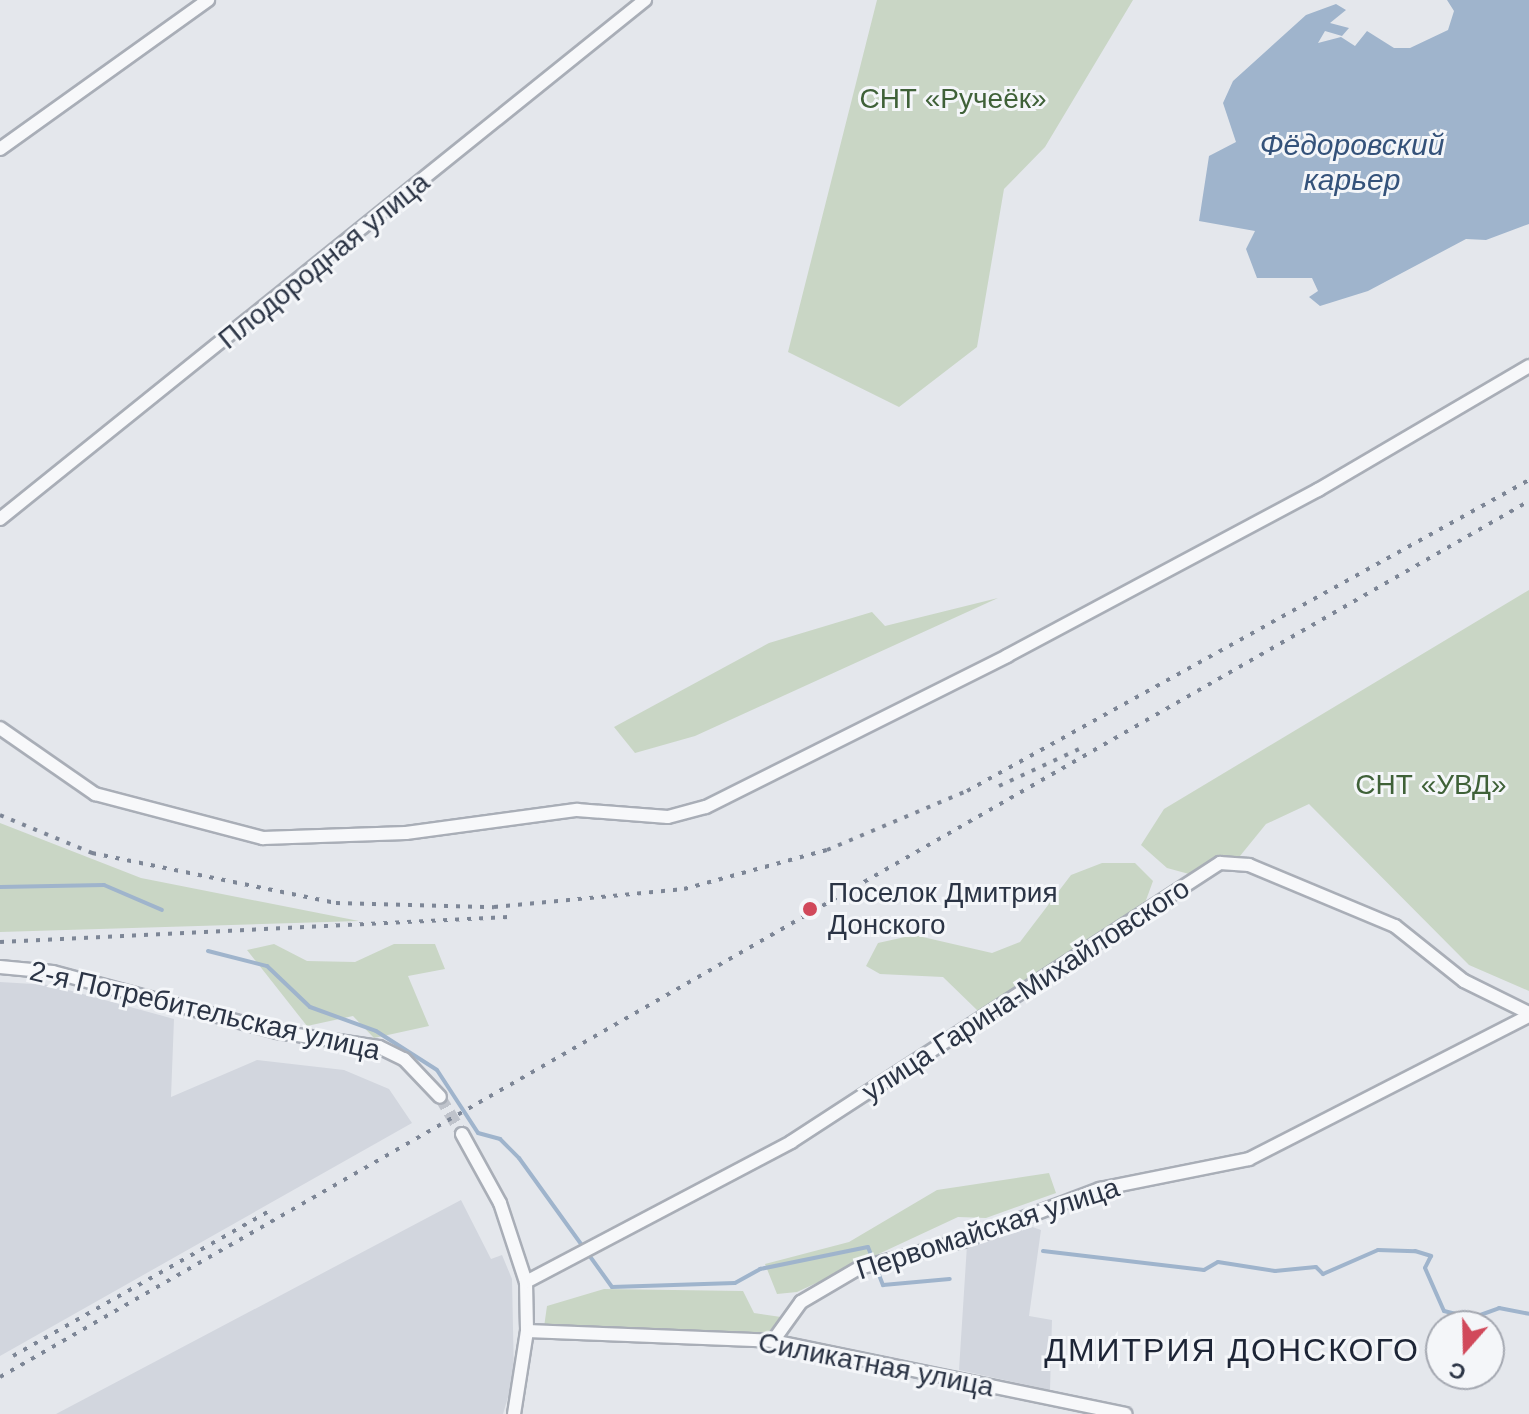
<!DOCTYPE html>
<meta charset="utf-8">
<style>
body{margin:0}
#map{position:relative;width:1529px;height:1414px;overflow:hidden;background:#e4e7ec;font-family:Helvetica,sans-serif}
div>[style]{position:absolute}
.built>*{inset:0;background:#d2d6de}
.green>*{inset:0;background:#c9d6c5}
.water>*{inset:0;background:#9fb4cc}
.stream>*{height:4px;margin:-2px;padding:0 2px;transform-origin:2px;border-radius:2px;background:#9fb4cc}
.minor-tunnel>*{height:12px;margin-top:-6px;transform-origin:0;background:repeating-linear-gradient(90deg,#bfc3cb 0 12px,transparent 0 18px)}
.roads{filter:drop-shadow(2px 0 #a9aeb7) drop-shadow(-2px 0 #a9aeb7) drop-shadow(0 2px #a9aeb7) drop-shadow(0 -2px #a9aeb7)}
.minor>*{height:12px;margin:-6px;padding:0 6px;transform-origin:6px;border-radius:6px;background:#f7f8fa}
.rail>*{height:4px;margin-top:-2px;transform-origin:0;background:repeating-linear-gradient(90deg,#7d8696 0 4px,transparent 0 12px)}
.dots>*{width:22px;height:22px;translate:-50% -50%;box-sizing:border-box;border:4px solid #f4f6f9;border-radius:50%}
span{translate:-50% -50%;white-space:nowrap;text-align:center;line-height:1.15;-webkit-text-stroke:6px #f4f6f9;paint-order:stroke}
.park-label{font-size:28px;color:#3f6138}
.street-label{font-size:28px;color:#2b3445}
.poi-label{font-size:28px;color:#2b3445}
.left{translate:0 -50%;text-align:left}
.water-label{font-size:30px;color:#34527a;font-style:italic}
.quarter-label{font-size:32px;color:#1d2536;letter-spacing:2px}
.north{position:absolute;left:1425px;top:1310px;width:80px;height:80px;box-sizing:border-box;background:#f4f6f9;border:2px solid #a4a8b1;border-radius:50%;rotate:200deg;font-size:22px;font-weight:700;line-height:32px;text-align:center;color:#2b3445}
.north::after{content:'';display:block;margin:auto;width:28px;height:36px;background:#d1495b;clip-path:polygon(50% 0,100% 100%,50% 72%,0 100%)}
</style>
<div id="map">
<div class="built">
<div style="clip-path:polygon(0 982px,50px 985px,174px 1019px,171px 1097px,257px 1060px,344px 1070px,389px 1089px,412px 1123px,0 1356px)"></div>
<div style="clip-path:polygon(461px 1200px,491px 1259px,502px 1255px,512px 1279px,514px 1377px,503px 1414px,56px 1414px)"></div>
<div style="clip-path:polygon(1021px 1223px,1041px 1230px,1029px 1316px,1052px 1320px,1050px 1390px,959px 1370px,967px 1245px)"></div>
</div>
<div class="green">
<div style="clip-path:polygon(877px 0,1133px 0,1045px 147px,1004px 189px,977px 347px,899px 407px,788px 352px)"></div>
<div style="clip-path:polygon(1529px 590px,1529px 991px,1469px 965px,1309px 804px,1266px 824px,1240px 856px,1212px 860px,1189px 874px,1167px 868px,1141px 845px,1164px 809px)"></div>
<div style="clip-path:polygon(998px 598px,695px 736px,635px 753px,614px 727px,769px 643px,872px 612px,885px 626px)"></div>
<div style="clip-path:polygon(0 823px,141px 878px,359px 921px,0 932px)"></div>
<div style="clip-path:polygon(1102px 863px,1135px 863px,1153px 881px,1145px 903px,978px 1011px,943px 977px,880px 974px,866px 966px,878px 943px,914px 935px,992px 953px,1020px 942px,1071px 875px)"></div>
<div style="clip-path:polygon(274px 944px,307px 961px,355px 962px,394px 944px,435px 944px,445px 969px,408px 976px,429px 1026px,374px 1038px,353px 1016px,307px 1026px,247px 950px)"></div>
<div style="clip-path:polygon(1049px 1173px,1056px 1193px,986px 1218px,958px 1217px,797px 1292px,777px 1294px,765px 1264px,849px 1242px,937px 1190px)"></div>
<div style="clip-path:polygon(604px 1289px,743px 1291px,754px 1313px,781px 1317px,766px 1335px,544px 1327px,547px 1306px)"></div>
</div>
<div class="water">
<div style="clip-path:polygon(1447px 0,1529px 0,1529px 224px,1486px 240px,1466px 239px,1368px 291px,1320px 306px,1309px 297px,1318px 291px,1312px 278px,1257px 278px,1246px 249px,1255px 231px,1199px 221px,1209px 156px,1236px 142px,1223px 103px,1233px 81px,1306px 15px,1336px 4px,1346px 10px,1330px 23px,1349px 28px,1342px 36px,1325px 31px,1318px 43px,1341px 37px,1355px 46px,1367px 31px,1394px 48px,1410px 48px,1448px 30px,1454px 11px)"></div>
</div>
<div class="stream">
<div style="left:0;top:887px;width:104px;rotate:-1.1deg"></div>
<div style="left:104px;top:885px;width:63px;rotate:23.3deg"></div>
<div style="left:208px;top:951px;width:61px;rotate:14.3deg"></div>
<div style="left:267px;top:966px;width:59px;rotate:43.6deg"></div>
<div style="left:310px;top:1007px;width:70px;rotate:20deg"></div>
<div style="left:376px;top:1031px;width:72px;rotate:32.6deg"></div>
<div style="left:437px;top:1070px;width:75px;rotate:56.9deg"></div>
<div style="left:478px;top:1133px;width:23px;rotate:15deg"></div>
<div style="left:500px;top:1139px;width:27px;rotate:45deg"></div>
<div style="left:519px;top:1158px;width:159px;rotate:54.2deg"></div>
<div style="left:612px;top:1287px;width:123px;rotate:-1.9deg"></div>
<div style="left:735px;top:1283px;width:29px;rotate:-29deg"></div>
<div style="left:760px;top:1269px;width:110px;rotate:-11.5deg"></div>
<div style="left:868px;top:1247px;width:41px;rotate:68.5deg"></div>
<div style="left:883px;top:1285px;width:67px;rotate:-5.1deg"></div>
<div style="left:1043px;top:1251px;width:162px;rotate:6.7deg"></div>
<div style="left:1204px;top:1270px;width:16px;rotate:-30deg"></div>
<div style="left:1218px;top:1262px;width:58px;rotate:9deg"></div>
<div style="left:1275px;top:1271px;width:41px;rotate:-5.6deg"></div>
<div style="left:1316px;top:1267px;width:10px;rotate:45deg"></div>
<div style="left:1323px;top:1274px;width:60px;rotate:-23.6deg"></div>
<div style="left:1378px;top:1250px;width:37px;rotate:2deg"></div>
<div style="left:1415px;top:1251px;width:17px;rotate:17deg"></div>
<div style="left:1431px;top:1256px;width:13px;rotate:117deg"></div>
<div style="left:1425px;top:1268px;width:47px;rotate:66.2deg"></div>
<div style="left:1444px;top:1311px;width:29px;rotate:14deg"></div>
<div style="left:1472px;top:1318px;width:29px;rotate:-20deg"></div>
<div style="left:1499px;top:1308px;width:31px;rotate:11deg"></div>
</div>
<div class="minor-tunnel">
<div style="left:440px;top:1097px;width:43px;rotate:59.3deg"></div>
</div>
<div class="roads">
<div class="minor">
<div style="left:0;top:149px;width:256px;rotate:-35.6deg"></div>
<div style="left:0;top:519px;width:828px;rotate:-38.82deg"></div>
<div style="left:0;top:728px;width:116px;rotate:34.8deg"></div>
<div style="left:95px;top:794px;width:174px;rotate:14.7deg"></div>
<div style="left:263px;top:838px;width:143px;rotate:-2deg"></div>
<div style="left:406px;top:833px;width:173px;rotate:-7.7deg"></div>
<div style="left:577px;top:810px;width:91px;rotate:4.4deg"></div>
<div style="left:668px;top:817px;width:39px;rotate:-15deg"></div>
<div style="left:706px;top:807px;width:337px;rotate:-26.6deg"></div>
<div style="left:1007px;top:656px;width:353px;rotate:-28.1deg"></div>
<div style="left:1318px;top:490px;width:245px;rotate:-30.4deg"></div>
<div style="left:0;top:967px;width:53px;rotate:5.4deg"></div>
<div style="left:53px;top:972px;width:232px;rotate:15deg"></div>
<div style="left:277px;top:1032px;width:103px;rotate:8.4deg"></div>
<div style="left:379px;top:1047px;width:28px;rotate:26deg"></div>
<div style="left:404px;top:1059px;width:52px;rotate:46.5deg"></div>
<div style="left:462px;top:1134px;width:79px;rotate:61.2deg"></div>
<div style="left:500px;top:1203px;width:83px;rotate:71.8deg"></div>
<div style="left:526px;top:1282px;width:49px;rotate:88.8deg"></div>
<div style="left:527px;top:1331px;width:84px;rotate:98.9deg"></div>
<div style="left:526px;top:1282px;width:300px;rotate:-27.8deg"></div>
<div style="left:791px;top:1142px;width:512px;rotate:-33.04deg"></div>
<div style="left:1220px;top:863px;width:29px;rotate:4deg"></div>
<div style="left:1249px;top:865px;width:158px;rotate:22.7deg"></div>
<div style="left:1395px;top:926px;width:88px;rotate:38.6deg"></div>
<div style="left:1464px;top:981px;width:72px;rotate:26.2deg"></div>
<div style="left:527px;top:1331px;width:246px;rotate:2.3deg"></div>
<div style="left:773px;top:1341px;width:360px;rotate:11.7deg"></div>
<div style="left:773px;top:1341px;width:48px;rotate:-54.3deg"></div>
<div style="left:801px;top:1302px;width:67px;rotate:-30.4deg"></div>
<div style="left:859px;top:1268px;width:107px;rotate:-14.6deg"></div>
<div style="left:963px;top:1241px;width:147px;rotate:-20.8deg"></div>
<div style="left:1100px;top:1189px;width:152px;rotate:-11.4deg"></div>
<div style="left:1249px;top:1159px;width:314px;rotate:-27.1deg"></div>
</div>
</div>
<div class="rail">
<div style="left:999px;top:786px;width:88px;rotate:-24.8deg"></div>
<div style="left:0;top:815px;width:100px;rotate:22.4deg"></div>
<div style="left:92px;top:853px;width:249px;rotate:11.6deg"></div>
<div style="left:336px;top:903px;width:158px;rotate:1.5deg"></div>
<div style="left:494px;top:907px;width:191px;rotate:-5.4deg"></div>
<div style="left:684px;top:889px;width:148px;rotate:-15.3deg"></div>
<div style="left:827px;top:850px;width:152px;rotate:-22.9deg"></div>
<div style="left:967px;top:791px;width:642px;rotate:-28.96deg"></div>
<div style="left:0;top:942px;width:509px;rotate:-2.82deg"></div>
<div style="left:13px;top:1356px;width:296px;rotate:-29.5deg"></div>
<div style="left:0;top:1377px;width:1762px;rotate:-29.81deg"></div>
</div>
<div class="dots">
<div style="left:810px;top:909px;background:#d1495b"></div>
</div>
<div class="park-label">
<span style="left:953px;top:99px">СНТ «Ручеёк»</span>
<span style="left:1431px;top:785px">СНТ «УВД»</span>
</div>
<div class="street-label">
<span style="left:324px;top:261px;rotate:-39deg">Плодородная улица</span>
<span style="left:1026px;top:990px;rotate:-33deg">улица Гарина-Михайловского</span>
<span style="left:205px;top:1011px;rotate:13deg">2-я Потребительская улица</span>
<span style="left:988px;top:1229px;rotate:-18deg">Первомайская улица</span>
<span style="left:876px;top:1365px;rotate:11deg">Силикатная улица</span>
</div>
<div class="poi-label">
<span class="left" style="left:828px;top:909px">Поселок Дмитрия<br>Донского</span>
</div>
<div class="water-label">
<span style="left:1352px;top:162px">Фёдоровский<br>карьер</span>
</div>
<div class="quarter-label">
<span style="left:1232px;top:1350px">ДМИТРИЯ ДОНСКОГО</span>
</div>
<div class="north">С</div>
</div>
